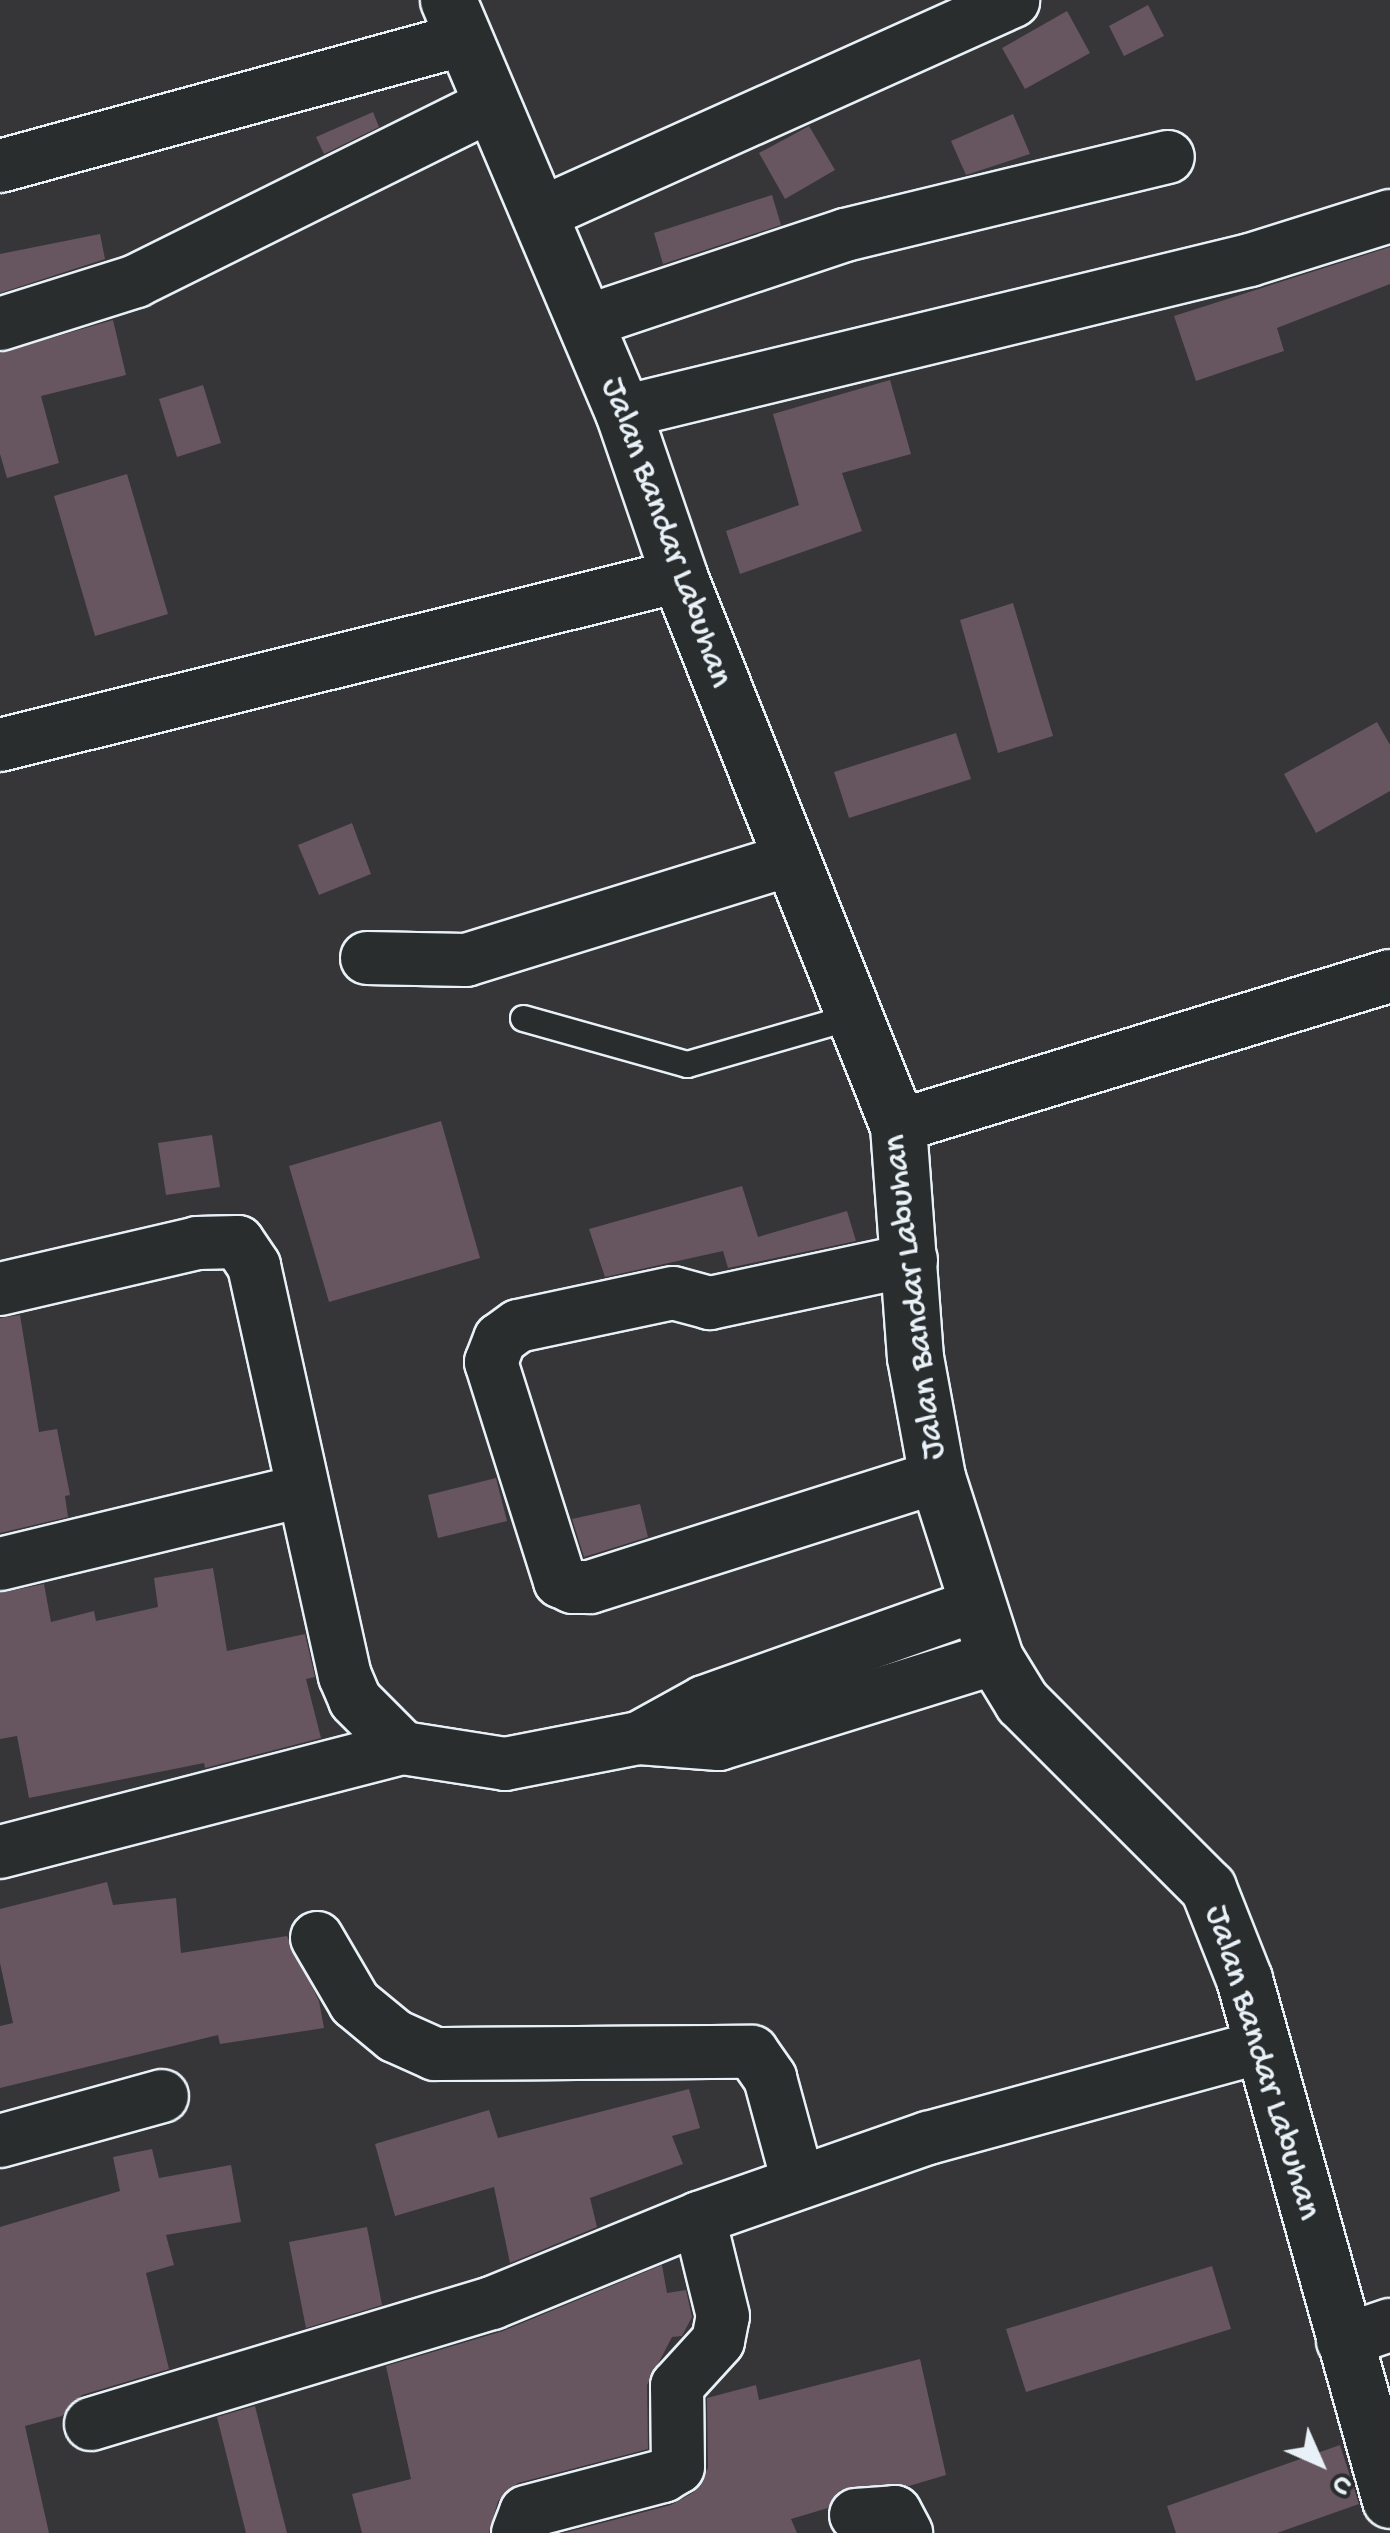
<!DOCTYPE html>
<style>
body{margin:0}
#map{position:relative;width:1390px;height:2533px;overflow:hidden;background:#363538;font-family:"Gochi Hand",sans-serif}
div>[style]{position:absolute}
.building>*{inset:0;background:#67565f}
.roads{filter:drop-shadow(2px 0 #e8f1f8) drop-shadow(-2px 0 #e8f1f8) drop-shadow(0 2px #e8f1f8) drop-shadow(0 -2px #e8f1f8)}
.lane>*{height:25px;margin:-12.5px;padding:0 12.5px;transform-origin:12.5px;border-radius:12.5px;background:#2a2d2e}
.street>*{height:52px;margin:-26px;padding:0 26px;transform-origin:26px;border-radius:26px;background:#2a2d2e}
.secondary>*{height:55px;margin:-27.5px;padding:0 27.5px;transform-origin:27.5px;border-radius:27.5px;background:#2a2d2e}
span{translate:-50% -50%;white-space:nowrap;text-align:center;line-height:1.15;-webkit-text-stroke:10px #2a2d2e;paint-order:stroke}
.street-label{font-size:35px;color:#e8f1f8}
.north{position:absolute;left:1270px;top:2413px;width:100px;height:100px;-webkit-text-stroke:8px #2a2d2e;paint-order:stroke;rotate:135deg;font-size:28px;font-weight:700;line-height:40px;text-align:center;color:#e8f1f8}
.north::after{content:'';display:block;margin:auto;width:35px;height:45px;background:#e8f1f8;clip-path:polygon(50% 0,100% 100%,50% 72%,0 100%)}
</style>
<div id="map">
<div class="building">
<div style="clip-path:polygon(1148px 5px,1164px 36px,1124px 56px,1109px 26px)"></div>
<div style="clip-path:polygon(1067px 11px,1090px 53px,1025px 89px,1002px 48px)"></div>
<div style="clip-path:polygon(373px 112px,379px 127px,324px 154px,316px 137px)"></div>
<div style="clip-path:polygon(1013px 114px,1030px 154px,966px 175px,951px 141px)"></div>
<div style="clip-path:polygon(809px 126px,835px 170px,785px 199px,759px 153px)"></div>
<div style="clip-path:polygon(772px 195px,781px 225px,663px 264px,654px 233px)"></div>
<div style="clip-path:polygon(100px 234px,105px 259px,0 293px,0 254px)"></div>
<div style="clip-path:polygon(1390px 247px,1390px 284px,1277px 328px,1284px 351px,1196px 381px,1174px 316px)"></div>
<div style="clip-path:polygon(113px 320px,126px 375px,41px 396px,59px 463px,7px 478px,0 454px,0 353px)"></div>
<div style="clip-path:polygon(890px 380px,911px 454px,842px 473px,862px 531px,740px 574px,726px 531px,799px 505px,773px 414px)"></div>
<div style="clip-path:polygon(203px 385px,221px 443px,177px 457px,159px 399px)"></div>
<div style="clip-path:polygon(127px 474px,168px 614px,95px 636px,54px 496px)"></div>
<div style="clip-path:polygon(1013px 603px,1053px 736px,998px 753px,960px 620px)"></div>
<div style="clip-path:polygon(1377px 722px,1390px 745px,1390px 791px,1316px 833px,1284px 774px)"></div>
<div style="clip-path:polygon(956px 733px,971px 779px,849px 818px,834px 772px)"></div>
<div style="clip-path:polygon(352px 823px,371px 874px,319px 895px,298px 845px)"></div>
<div style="clip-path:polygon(441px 1121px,480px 1258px,329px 1302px,289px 1166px)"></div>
<div style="clip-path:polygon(212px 1135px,220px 1187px,166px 1195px,158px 1143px)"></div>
<div style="clip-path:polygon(742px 1186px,758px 1237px,847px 1211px,856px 1241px,728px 1268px,723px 1251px,605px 1277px,589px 1229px)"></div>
<div style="clip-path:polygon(20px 1315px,39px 1432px,57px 1429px,70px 1495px,65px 1496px,68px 1517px,0 1533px,0 1318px)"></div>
<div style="clip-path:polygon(496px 1478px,507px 1521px,438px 1538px,428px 1495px)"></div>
<div style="clip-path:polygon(640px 1504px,648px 1537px,584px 1557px,572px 1519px)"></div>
<div style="clip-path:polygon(213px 1568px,227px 1651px,305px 1634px,315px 1677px,306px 1679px,321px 1738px,205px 1768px,204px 1763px,29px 1798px,17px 1736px,0 1739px,0 1593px,44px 1584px,51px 1622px,94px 1611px,96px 1621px,158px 1607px,154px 1578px)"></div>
<div style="clip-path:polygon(107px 1882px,113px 1905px,176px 1898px,181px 1953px,287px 1936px,319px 2001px,324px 2028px,220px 2044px,218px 2035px,0 2088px,0 2026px,13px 2023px,0 1963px,0 1909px)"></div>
<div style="clip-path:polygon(689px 2089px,700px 2128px,672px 2136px,683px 2164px,590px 2198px,597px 2227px,510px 2263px,494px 2187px,395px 2216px,375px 2144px,489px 2110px,498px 2138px)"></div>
<div style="clip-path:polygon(152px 2149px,159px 2178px,231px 2165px,241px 2222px,166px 2235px,174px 2265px,146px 2273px,169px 2369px,82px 2395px,62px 2416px,25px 2426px,49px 2533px,0 2533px,0 2227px,120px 2191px,113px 2157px)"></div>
<div style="clip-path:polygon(367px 2227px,382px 2305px,306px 2328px,289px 2242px)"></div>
<div style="clip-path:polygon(662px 2265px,667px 2293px,686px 2290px,692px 2317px,682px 2336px,672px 2337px,647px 2385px,648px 2449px,518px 2483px,498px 2501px,489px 2533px,362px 2533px,352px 2494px,411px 2479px,386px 2366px,503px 2331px)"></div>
<div style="clip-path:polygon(1212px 2266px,1231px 2329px,1026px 2392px,1006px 2329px)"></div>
<div style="clip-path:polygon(920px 2359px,946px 2475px,909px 2486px,840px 2490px,828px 2508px,791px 2519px,797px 2533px,564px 2533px,671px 2505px,694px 2492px,708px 2468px,707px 2398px,756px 2385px,759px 2400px)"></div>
<div style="clip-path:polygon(255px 2406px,287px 2533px,246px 2533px,217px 2417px)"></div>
<div style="clip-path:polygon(1340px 2445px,1359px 2504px,1277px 2533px,1176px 2533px,1167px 2506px)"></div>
</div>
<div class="roads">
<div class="lane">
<div style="left:523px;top:1018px;width:170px;rotate:15.7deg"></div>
<div style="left:687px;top:1064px;width:177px;rotate:-16.1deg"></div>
</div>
<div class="street">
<div style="left:0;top:166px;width:482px;rotate:-15.3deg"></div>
<div style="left:540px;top:214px;width:519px;rotate:-24.24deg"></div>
<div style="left:585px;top:322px;width:274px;rotate:-18.5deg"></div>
<div style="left:845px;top:235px;width:332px;rotate:-13.6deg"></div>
<div style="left:0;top:324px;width:143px;rotate:-17.5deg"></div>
<div style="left:136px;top:281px;width:396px;rotate:-26.4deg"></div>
<div style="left:623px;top:412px;width:645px;rotate:-13.63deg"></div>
<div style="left:1250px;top:260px;width:147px;rotate:-17.4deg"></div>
<div style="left:0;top:745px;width:700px;rotate:-13.98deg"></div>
<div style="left:367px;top:958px;width:99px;rotate:1.2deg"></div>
<div style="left:466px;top:960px;width:339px;rotate:-17.2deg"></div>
<div style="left:898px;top:1126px;width:514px;rotate:-16.96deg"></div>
<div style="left:911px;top:1260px;width:206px;rotate:167.9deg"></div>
<div style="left:710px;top:1303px;width:38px;rotate:-165deg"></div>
<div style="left:673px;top:1293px;width:158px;rotate:168deg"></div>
<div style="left:518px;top:1326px;width:22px;rotate:144deg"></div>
<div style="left:500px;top:1339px;width:25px;rotate:111deg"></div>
<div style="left:491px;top:1362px;width:230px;rotate:72.5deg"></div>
<div style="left:560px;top:1581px;width:14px;rotate:25deg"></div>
<div style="left:573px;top:1587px;width:17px"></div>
<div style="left:590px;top:1587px;width:364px;rotate:-17.6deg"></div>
<div style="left:0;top:1289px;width:202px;rotate:-13.1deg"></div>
<div style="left:197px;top:1243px;width:41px;rotate:-1.4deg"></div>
<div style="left:238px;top:1242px;width:29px;rotate:56deg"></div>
<div style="left:254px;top:1266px;width:420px;rotate:77.5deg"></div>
<div style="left:345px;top:1676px;width:26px;rotate:67deg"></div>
<div style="left:355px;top:1700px;width:68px;rotate:45deg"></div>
<div style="left:403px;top:1748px;width:103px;rotate:8.9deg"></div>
<div style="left:505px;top:1764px;width:136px;rotate:-11deg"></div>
<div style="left:639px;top:1738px;width:80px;rotate:4.3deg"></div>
<div style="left:719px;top:1744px;width:289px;rotate:-17.3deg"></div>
<div style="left:0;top:1564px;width:310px;rotate:-13.6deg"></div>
<div style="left:639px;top:1738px;width:74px;rotate:-29deg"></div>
<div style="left:704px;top:1702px;width:290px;rotate:-19.6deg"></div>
<div style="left:0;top:1852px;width:416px;rotate:-14.5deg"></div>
<div style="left:317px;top:1938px;width:75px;rotate:59.7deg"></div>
<div style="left:355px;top:2003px;width:52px;rotate:39.5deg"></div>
<div style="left:395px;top:2036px;width:44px;rotate:24.2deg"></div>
<div style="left:435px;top:2054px;width:317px;rotate:-0.4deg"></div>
<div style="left:752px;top:2052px;width:32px;rotate:55deg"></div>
<div style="left:770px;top:2078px;width:107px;rotate:74.8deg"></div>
<div style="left:0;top:2141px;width:168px;rotate:-15.5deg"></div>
<div style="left:1343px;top:2341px;width:50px;rotate:-18.8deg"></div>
<div style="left:91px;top:2424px;width:419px;rotate:-16.8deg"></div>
<div style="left:492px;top:2303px;width:224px;rotate:-22.3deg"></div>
<div style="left:699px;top:2218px;width:243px;rotate:-19.3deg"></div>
<div style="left:928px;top:2138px;width:344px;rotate:-15.3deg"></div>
<div style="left:856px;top:2515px;width:39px;rotate:-4deg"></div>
<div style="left:895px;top:2512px;width:24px;rotate:62deg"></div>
<div style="left:518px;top:2533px;width:22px;rotate:-69deg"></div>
<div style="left:526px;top:2512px;width:142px;rotate:-14.7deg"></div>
<div style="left:663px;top:2476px;width:17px;rotate:-31deg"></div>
<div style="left:678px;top:2467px;width:81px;rotate:-90.7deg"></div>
<div style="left:677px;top:2386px;width:61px;rotate:-47.7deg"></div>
<div style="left:718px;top:2341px;width:25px;rotate:-79deg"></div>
<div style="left:723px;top:2316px;width:101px;rotate:-103.8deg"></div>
</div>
<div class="secondary">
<div style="left:448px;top:0;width:448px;rotate:67deg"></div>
<div style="left:623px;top:412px;width:173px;rotate:71.1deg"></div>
<div style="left:679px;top:576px;width:592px;rotate:68.29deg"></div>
<div style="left:898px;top:1126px;width:232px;rotate:85.8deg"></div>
<div style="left:915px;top:1357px;width:122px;rotate:79.6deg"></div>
<div style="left:937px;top:1477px;width:190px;rotate:72.2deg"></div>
<div style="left:995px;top:1658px;width:52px;rotate:58.5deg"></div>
<div style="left:1022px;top:1702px;width:263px;rotate:45deg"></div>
<div style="left:1208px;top:1888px;width:98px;rotate:68.4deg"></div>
<div style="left:1244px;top:1979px;width:541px;rotate:74.35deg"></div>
</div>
</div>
<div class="street-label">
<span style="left:665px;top:533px;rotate:70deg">Jalan Bandar Labuhan</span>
<span style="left:916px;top:1297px;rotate:-97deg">Jalan Bandar Labuhan</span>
<span style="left:1261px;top:2063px;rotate:73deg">Jalan Bandar Labuhan</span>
</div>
<div class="north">U</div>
</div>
